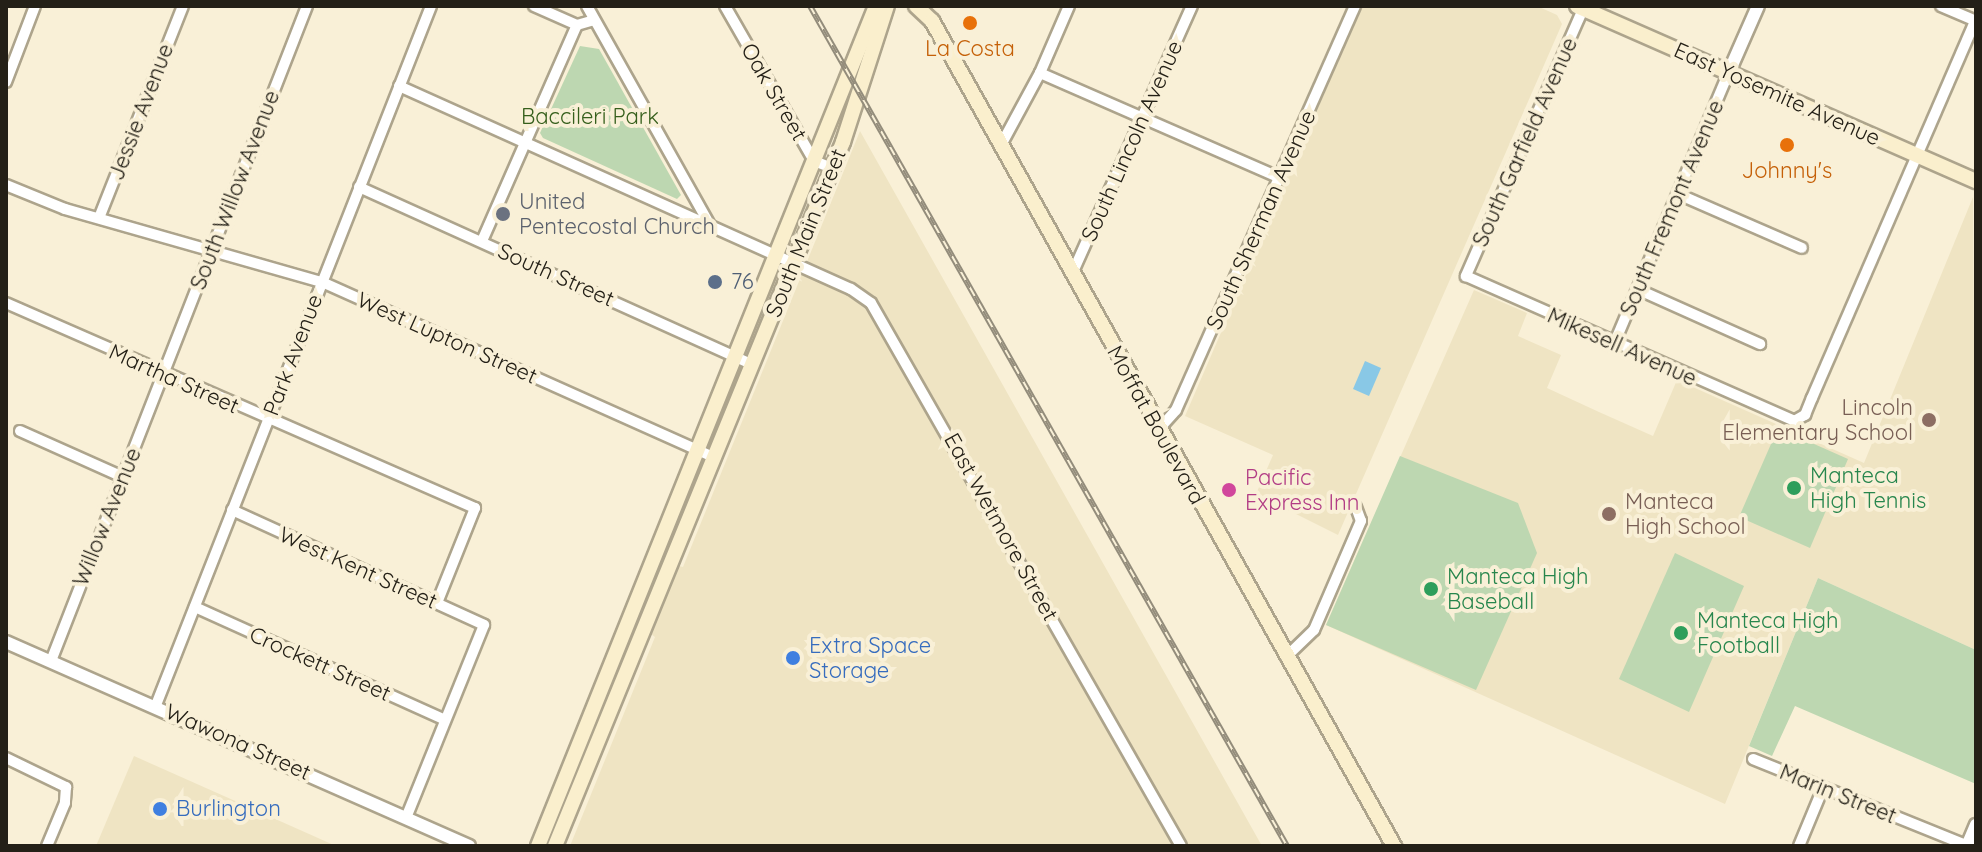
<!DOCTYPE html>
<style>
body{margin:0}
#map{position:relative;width:1982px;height:852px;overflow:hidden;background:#f9f0d7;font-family:Quicksand,sans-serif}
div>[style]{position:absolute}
.built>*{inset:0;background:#efe4c3}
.green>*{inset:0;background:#bdd7b1}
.water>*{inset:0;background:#89c8e6}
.roads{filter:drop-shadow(2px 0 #ada48c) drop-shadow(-2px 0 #ada48c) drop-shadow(0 2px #ada48c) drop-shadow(0 -2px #ada48c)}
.minor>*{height:10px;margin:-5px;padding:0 5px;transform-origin:5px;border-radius:5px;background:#fff}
.tertiary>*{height:12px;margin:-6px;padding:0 6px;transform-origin:6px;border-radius:6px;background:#fff}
.secondary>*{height:14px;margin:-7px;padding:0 7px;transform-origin:7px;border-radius:7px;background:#faefcd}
.rail>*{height:6px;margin-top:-3px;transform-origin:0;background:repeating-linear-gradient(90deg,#f9f0d7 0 9px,#938c7b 0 18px);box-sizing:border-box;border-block:2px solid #938c7b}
.dots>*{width:22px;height:22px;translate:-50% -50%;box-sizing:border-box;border:4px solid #f9f0d7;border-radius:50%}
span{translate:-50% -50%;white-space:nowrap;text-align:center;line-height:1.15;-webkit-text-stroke:8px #f9f0d7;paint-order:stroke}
.food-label{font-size:22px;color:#c56008}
.street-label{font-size:22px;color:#242017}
.park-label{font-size:22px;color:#365f1c}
.worship-label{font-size:22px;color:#5b616d}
.left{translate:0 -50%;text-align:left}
.service-label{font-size:22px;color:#4e5e75}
.education-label{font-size:22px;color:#785e54}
.right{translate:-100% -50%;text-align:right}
.leisure-label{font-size:22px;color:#27864d}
.hotel-label{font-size:22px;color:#b23c85}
.shop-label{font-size:22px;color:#366cbe}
.frame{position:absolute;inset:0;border:8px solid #242017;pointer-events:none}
</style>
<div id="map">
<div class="built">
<div style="clip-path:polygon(1362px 6px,1537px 6px,1557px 15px,1562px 24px,1338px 535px,1256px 494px,1273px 455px,1185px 416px)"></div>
<div style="clip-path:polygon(860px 131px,1262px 846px,570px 846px,655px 637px,651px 634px,679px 566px,683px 567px)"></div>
<div style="clip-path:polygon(1973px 197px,1976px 650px,1818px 578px,1725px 804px,1326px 625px,1474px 290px,1527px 313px,1518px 336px,1561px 355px,1547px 388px,1599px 412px,1653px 436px,1677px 380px,1864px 463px)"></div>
<div style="clip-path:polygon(134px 756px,336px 846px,96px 846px)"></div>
</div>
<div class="green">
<div style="clip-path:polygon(580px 46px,599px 49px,681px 195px,677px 199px,543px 138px,540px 133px)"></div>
<div style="clip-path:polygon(1778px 428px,1848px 459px,1810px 548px,1739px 517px)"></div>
<div style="clip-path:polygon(1400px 456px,1518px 503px,1537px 553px,1476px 690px,1326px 625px)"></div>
<div style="clip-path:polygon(1675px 553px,1744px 586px,1689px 712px,1619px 679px)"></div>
<div style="clip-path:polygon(1818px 578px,1976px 650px,1976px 784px,1795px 706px,1772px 756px,1749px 746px)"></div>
</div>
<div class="water">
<div style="clip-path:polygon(1365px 361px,1381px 368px,1369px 396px,1353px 389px)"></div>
</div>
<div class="roads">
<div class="minor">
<div style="left:534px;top:6px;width:47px;rotate:23.8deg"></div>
<div style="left:587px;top:6px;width:253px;rotate:60.7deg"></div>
<div style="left:725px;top:6px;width:179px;rotate:60.1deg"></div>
<div style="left:814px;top:161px;width:19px;rotate:21deg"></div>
<div style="left:1941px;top:6px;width:38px;rotate:23deg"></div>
<div style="left:1583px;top:9px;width:292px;rotate:113.7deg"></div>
<div style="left:1466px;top:276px;width:359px;rotate:23.8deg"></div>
<div style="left:1794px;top:421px;width:13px;rotate:-29deg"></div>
<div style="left:1805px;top:415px;width:18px;rotate:-68deg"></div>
<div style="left:1812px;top:398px;width:411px;rotate:-66.6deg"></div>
<div style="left:1040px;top:73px;width:262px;rotate:23.6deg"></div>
<div style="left:6px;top:82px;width:81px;rotate:-69.1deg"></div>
<div style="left:399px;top:86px;width:495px;rotate:24.2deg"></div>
<div style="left:851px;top:289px;width:24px;rotate:35deg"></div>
<div style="left:871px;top:303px;width:625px;rotate:60.28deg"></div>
<div style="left:1001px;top:145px;width:82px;rotate:-61.6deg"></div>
<div style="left:1040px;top:73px;width:73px;rotate:-66.6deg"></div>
<div style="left:6px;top:185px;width:64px;rotate:22.1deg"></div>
<div style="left:65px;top:209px;width:267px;rotate:15.9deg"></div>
<div style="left:322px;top:282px;width:431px;rotate:24.1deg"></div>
<div style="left:359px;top:187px;width:432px;rotate:24.3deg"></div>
<div style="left:1678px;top:194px;width:135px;rotate:23.5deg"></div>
<div style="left:99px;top:218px;width:228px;rotate:-68.4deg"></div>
<div style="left:482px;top:241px;width:236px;rotate:-66.3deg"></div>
<div style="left:577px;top:25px;width:18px;rotate:-16deg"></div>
<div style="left:1072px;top:274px;width:294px;rotate:-65.9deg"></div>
<div style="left:1637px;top:289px;width:135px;rotate:24.1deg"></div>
<div style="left:6px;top:303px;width:512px;rotate:23.61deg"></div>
<div style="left:475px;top:508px;width:102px;rotate:111.8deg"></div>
<div style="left:1614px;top:344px;width:295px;rotate:-67.1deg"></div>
<div style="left:1159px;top:429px;width:25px;rotate:-48deg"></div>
<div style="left:1176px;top:410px;width:442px;rotate:-66.1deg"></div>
<div style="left:20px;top:431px;width:113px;rotate:24.1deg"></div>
<div style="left:232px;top:510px;width:277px;rotate:24.5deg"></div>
<div style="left:484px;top:625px;width:208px;rotate:112deg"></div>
<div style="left:195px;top:607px;width:274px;rotate:24.3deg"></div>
<div style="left:1286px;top:657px;width:39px;rotate:-44deg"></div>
<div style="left:1314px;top:630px;width:119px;rotate:-66.7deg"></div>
<div style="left:1361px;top:521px;width:15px;rotate:-110deg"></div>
<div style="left:51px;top:661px;width:703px;rotate:-68.65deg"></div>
<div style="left:156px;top:705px;width:751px;rotate:-68.52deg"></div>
<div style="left:6px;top:758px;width:67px;rotate:25.8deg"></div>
<div style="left:66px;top:787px;width:16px;rotate:94deg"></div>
<div style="left:65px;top:803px;width:47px;rotate:112.7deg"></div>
<div style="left:1753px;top:759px;width:232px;rotate:22deg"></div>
<div style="left:1799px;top:846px;width:63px;rotate:-67.5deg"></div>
</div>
<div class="tertiary">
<div style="left:1729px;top:72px;width:72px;rotate:-66.3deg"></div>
<div style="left:6px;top:642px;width:506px;rotate:23.78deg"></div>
<div style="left:1967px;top:846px;width:23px;rotate:-67deg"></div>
</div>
<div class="secondary">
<div style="left:916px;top:6px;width:22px;rotate:43deg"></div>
<div style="left:932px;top:21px;width:946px;rotate:60.75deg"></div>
<div style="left:1577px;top:6px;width:436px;rotate:23.7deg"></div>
<div style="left:538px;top:846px;width:905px;rotate:-68.08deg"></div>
<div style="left:555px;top:846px;width:761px;rotate:-67.75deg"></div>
<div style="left:843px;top:142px;width:143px;rotate:-72.1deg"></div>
</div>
</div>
<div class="rail">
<div style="left:810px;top:6px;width:966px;rotate:60.41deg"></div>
</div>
<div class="dots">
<div style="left:970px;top:23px;background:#e8710a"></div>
<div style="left:1787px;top:145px;background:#e8710a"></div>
<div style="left:503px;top:214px;background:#6b7280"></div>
<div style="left:715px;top:282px;background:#5c6f8a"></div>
<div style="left:1929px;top:420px;background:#8d6e63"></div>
<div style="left:1794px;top:488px;background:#2e9e5b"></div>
<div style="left:1229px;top:490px;background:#d1479c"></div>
<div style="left:1609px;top:514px;background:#8d6e63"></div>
<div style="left:1431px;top:589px;background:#2e9e5b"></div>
<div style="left:1681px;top:633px;background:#2e9e5b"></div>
<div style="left:793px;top:658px;background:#3f7fe0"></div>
<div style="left:160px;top:809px;background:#3f7fe0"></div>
</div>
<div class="food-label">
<span style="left:970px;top:49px">La Costa</span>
<span style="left:1787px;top:171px">Johnny's</span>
</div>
<div class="street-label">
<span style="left:774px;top:92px;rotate:60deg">Oak Street</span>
<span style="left:1777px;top:94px;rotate:24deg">East Yosemite Avenue</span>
<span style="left:141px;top:112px;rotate:-69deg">Jessie Avenue</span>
<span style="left:1132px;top:141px;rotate:-66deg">South Lincoln Avenue</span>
<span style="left:1525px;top:142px;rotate:-66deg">South Garfield Avenue</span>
<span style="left:235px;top:190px;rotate:-69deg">South Willow Avenue</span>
<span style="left:1672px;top:208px;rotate:-67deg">South Fremont Avenue</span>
<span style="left:1261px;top:220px;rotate:-66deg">South Sherman Avenue</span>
<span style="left:806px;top:233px;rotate:-68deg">South Main Street</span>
<span style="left:556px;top:275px;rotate:24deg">South Street</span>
<span style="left:447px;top:338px;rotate:24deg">West Lupton Street</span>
<span style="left:1622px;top:347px;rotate:24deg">Mikesell Avenue</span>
<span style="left:293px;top:355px;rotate:-69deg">Park Avenue</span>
<span style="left:174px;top:379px;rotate:24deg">Martha Street</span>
<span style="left:1156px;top:425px;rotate:61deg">Moffat Boulevard</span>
<span style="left:107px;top:517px;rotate:-68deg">Willow Avenue</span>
<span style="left:1001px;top:527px;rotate:61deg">East Wetmore Street</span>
<span style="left:358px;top:568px;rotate:24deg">West Kent Street</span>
<span style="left:320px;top:664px;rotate:24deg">Crockett Street</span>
<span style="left:238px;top:742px;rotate:24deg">Wawona Street</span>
<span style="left:1838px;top:794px;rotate:22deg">Marin Street</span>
</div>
<div class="park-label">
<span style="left:590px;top:117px">Baccileri Park</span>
</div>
<div class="worship-label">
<span class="left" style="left:519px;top:214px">United<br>Pentecostal Church</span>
</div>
<div class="service-label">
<span class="left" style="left:731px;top:282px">76</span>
</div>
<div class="education-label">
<span class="right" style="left:1913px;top:420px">Lincoln<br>Elementary School</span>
<span class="left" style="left:1625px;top:514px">Manteca<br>High School</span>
</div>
<div class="leisure-label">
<span class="left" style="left:1810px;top:488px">Manteca<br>High Tennis</span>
<span class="left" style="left:1447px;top:589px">Manteca High<br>Baseball</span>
<span class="left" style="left:1697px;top:633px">Manteca High<br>Football</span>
</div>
<div class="hotel-label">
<span class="left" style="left:1245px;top:490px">Pacific<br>Express Inn</span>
</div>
<div class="shop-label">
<span class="left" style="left:809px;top:658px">Extra Space<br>Storage</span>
<span class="left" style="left:176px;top:809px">Burlington</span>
</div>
<div class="frame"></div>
</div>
